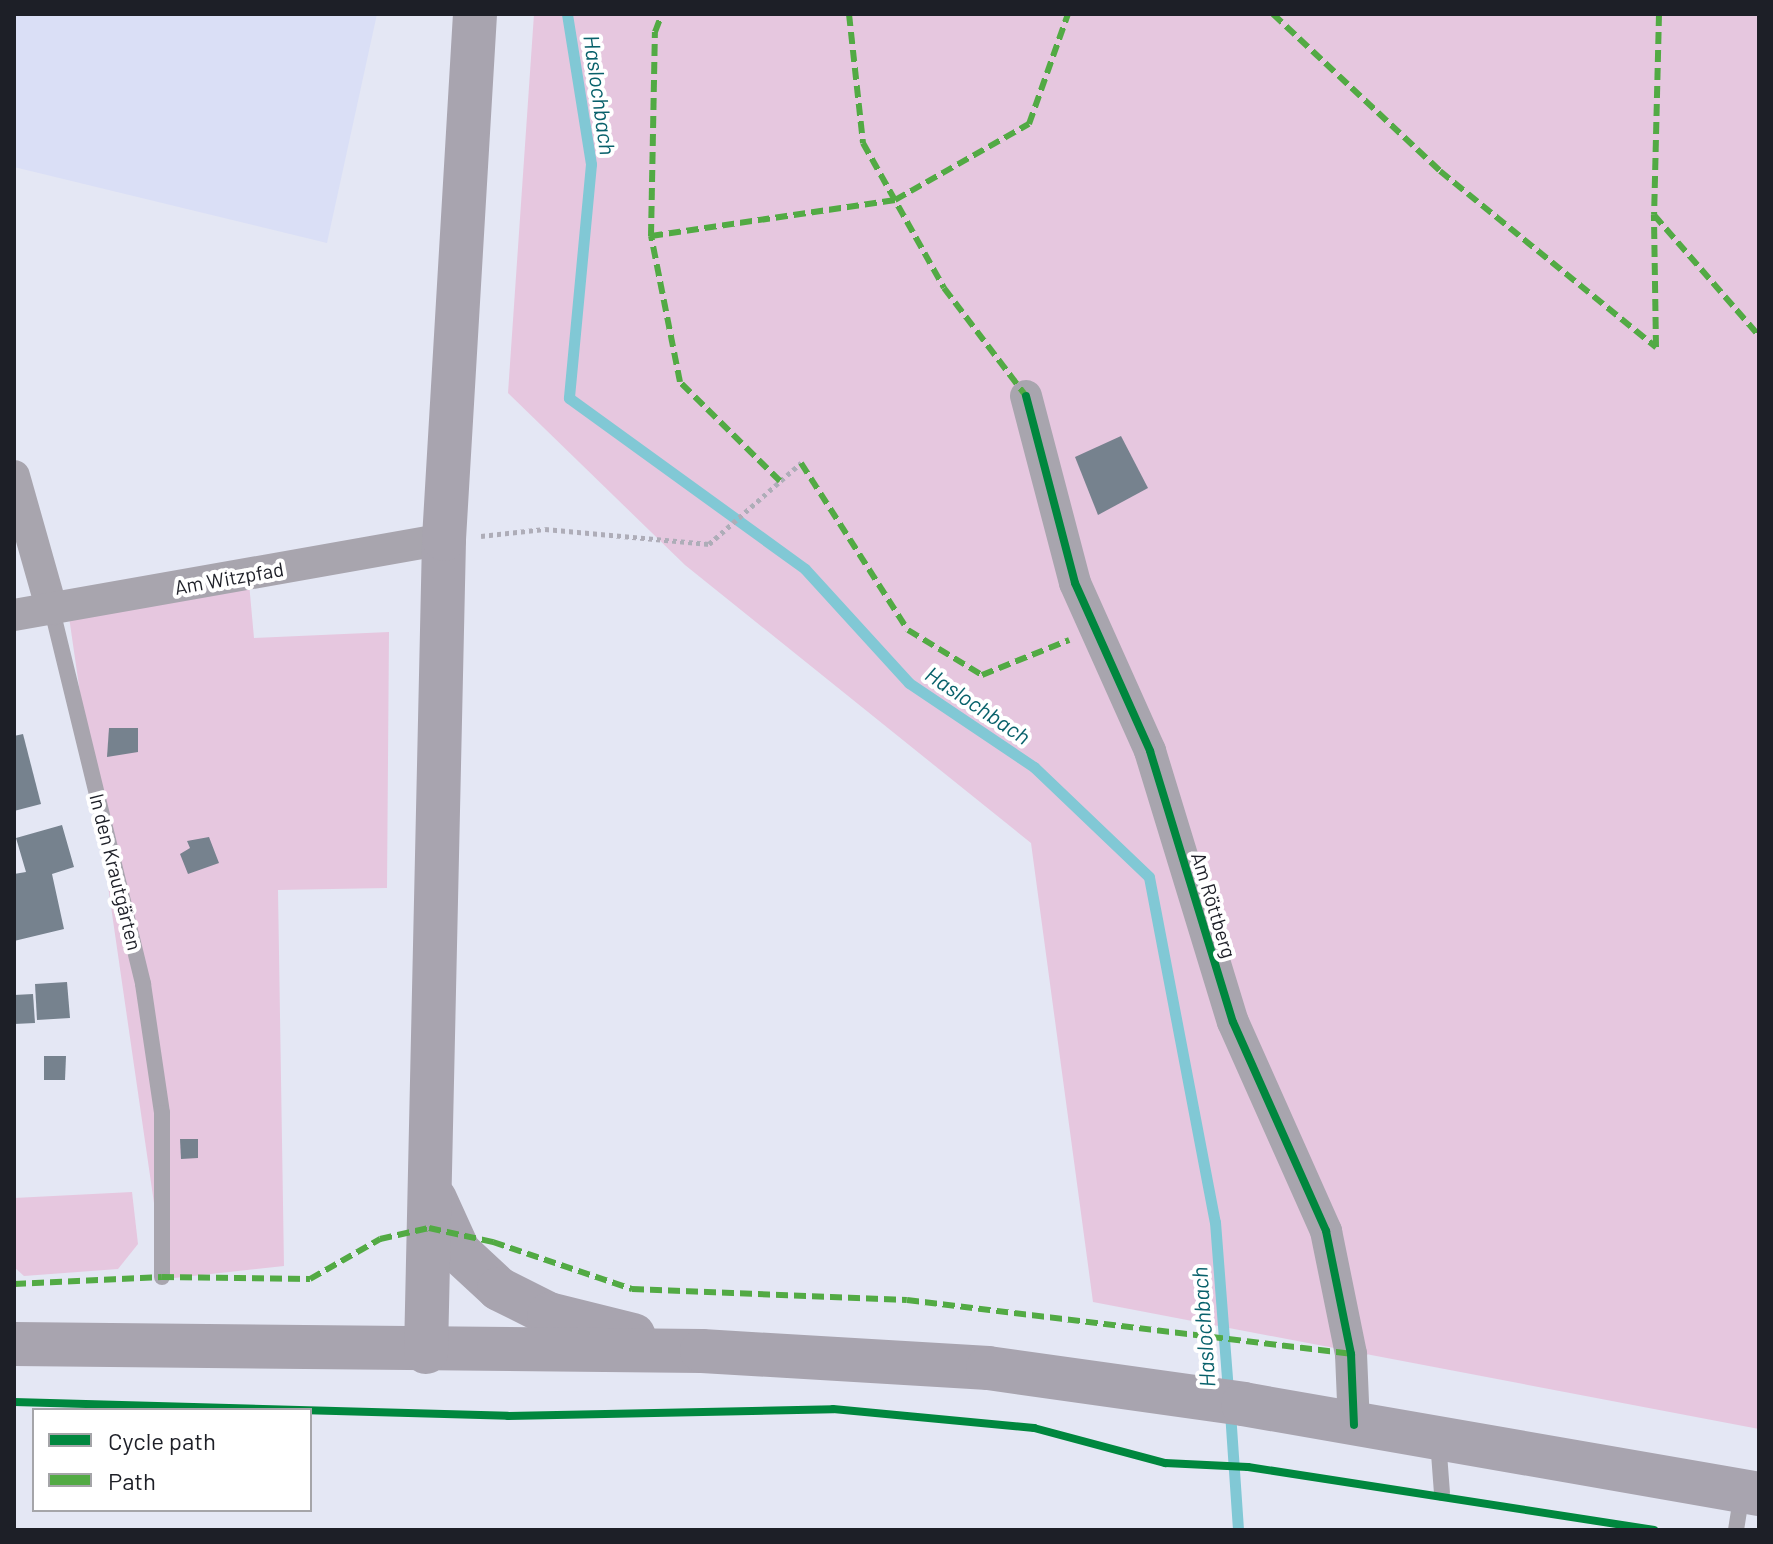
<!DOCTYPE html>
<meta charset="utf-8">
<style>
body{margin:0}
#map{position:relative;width:1773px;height:1544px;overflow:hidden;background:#e4e7f4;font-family:Barlow,sans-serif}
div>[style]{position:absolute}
.built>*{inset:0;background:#dadff6}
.green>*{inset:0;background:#e6c7df}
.stream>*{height:11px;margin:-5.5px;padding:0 5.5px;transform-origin:5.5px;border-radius:5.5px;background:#81c8d5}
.building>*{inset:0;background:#76828e}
.path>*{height:5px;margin-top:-2.5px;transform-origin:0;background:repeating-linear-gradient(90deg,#aeadb8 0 4px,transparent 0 8px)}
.lane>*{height:16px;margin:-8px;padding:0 8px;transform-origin:8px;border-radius:8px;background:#a8a5ae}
.street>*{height:32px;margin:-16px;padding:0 16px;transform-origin:16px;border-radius:16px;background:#a8a5ae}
.secondary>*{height:44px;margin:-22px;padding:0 22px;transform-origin:22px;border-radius:22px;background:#a8a4af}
.quiet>*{height:6px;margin-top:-3px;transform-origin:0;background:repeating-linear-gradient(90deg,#52aa44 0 12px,transparent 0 18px)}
.cycleway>*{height:8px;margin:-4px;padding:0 4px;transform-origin:4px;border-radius:4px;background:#00873e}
span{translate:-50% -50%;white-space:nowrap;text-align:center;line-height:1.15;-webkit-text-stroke:8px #fff;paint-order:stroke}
.street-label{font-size:20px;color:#1d1f27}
.water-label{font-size:22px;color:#08616b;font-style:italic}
.frame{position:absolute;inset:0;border:16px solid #1d1f27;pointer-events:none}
.legend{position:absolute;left:32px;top:1408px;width:280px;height:104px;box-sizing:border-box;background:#fff;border:2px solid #a5a5a9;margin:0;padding:10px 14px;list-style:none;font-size:24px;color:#1d1f27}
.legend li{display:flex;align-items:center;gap:16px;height:40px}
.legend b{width:40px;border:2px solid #a5a5a9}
</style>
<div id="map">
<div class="built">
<div style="clip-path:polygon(14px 14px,377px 14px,327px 243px,14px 167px)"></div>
</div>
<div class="green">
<div style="clip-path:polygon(534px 14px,1759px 14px,1759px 1429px,1093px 1302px,1031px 843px,685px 565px,508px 393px)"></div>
<div style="clip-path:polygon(249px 583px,254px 638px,389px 632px,387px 888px,278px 890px,284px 1266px,165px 1279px,69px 617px)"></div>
<div style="clip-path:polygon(132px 1192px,138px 1244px,118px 1269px,24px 1276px,14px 1267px,14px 1198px)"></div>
</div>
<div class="stream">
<div style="left:567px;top:14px;width:152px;rotate:80.9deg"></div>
<div style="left:591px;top:164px;width:235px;rotate:95.4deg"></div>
<div style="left:569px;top:398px;width:291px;rotate:35.9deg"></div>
<div style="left:805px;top:569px;width:154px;rotate:47.6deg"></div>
<div style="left:909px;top:683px;width:151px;rotate:33.9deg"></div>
<div style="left:1034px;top:767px;width:159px;rotate:43.7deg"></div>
<div style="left:1149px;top:877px;width:351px;rotate:79.2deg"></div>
<div style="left:1215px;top:1222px;width:169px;rotate:85.6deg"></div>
<div style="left:1230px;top:1412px;width:118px;rotate:86.1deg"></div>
</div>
<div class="building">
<div style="clip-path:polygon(1121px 436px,1148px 488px,1098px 515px,1075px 457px)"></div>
<div style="clip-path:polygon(109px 728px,138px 728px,138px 752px,107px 757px)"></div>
<div style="clip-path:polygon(23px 734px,41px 804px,14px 811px,14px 736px)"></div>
<div style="clip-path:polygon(62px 825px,74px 867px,52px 874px,64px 929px,14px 941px,14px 874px,26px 872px,16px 838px)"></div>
<div style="clip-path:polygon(209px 837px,219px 863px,188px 874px,180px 854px,190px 848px,187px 841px)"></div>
<div style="clip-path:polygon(67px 982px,70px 1018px,37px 1020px,35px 984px)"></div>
<div style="clip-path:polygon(33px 994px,35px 1023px,14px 1024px,14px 995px)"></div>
<div style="clip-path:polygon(44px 1056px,66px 1056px,65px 1080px,44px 1080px)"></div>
<div style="clip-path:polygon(180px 1139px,198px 1139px,198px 1158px,181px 1159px)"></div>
</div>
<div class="path">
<div style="left:481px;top:536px;width:64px;rotate:-6.2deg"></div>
<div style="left:545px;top:529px;width:165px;rotate:5.2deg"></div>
<div style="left:709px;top:544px;width:123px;rotate:-41.4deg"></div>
</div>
<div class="lane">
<div style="left:52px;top:610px;width:385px;rotate:76.3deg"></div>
<div style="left:143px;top:984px;width:130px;rotate:81.6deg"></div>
<div style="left:162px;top:1113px;width:164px;rotate:90deg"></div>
<div style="left:1438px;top:1440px;width:53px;rotate:85.7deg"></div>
<div style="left:1736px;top:1530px;width:38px;rotate:-81deg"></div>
</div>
<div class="street">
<div style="left:1026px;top:396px;width:193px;rotate:75.3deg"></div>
<div style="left:1075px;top:583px;width:184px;rotate:65.9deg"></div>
<div style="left:1150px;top:751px;width:283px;rotate:73deg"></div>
<div style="left:1233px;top:1022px;width:229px;rotate:66deg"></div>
<div style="left:1326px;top:1231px;width:126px;rotate:78.5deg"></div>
<div style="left:1351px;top:1354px;width:71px;rotate:87.6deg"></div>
<div style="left:14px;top:476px;width:139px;rotate:74.2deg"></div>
<div style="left:14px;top:615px;width:437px;rotate:-10deg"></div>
</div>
<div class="secondary">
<div style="left:435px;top:1199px;width:58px;rotate:65.6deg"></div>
<div style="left:459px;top:1252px;width:54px;rotate:42.8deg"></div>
<div style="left:499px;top:1289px;width:56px;rotate:26.6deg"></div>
<div style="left:549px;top:1314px;width:87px;rotate:14deg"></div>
<div style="left:14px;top:1344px;width:688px;rotate:0.58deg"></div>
<div style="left:702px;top:1351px;width:287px;rotate:3.4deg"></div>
<div style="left:988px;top:1368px;width:258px;rotate:8deg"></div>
<div style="left:1243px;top:1404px;width:524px;rotate:9.89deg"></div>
<div style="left:426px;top:1352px;width:813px;rotate:-88.73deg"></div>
<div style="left:444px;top:539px;width:526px;rotate:-86.62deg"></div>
</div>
<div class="quiet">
<div style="left:849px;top:14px;width:130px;rotate:83.8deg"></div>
<div style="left:863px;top:143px;width:166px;rotate:60.8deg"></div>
<div style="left:944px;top:288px;width:136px;rotate:52.8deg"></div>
<div style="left:1273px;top:14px;width:229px;rotate:43.2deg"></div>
<div style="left:1440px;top:171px;width:279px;rotate:39.2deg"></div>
<div style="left:1656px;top:347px;width:132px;rotate:-90.9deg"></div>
<div style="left:1659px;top:14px;width:201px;rotate:91.4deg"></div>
<div style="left:1654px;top:215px;width:160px;rotate:49deg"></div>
<div style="left:651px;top:236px;width:204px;rotate:-88.9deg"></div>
<div style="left:655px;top:32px;width:19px;rotate:-69deg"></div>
<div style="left:801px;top:463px;width:198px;rotate:57.4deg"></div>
<div style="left:908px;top:630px;width:87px;rotate:31.3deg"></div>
<div style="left:982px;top:675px;width:94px;rotate:-21.9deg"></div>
<div style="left:780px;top:481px;width:141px;rotate:-135.3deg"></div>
<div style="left:680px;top:382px;width:149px;rotate:-101.2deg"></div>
<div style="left:651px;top:236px;width:247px;rotate:-8.4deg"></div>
<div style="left:895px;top:200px;width:154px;rotate:-29.6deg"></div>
<div style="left:1029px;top:124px;width:117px;rotate:-70.5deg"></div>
<div style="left:14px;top:1284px;width:148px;rotate:-2.7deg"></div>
<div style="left:162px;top:1277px;width:148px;rotate:0.8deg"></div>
<div style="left:310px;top:1279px;width:81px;rotate:-29.7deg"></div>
<div style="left:380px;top:1239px;width:50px;rotate:-12.7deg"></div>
<div style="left:429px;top:1228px;width:66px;rotate:12.3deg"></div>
<div style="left:493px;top:1242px;width:147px;rotate:18.7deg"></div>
<div style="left:632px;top:1289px;width:275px;rotate:2.3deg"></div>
<div style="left:907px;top:1300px;width:447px;rotate:6.9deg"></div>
</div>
<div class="cycleway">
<div style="left:1026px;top:396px;width:193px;rotate:75.3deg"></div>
<div style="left:1075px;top:583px;width:184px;rotate:65.9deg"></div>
<div style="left:1150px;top:751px;width:283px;rotate:73deg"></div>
<div style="left:1233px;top:1022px;width:229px;rotate:66deg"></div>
<div style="left:1326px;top:1231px;width:126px;rotate:78.5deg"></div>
<div style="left:1351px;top:1354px;width:71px;rotate:87.6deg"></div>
<div style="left:14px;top:1402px;width:494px;rotate:1.6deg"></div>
<div style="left:508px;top:1416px;width:325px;rotate:-1.2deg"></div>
<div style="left:833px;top:1409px;width:202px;rotate:5.4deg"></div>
<div style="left:1034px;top:1428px;width:136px;rotate:15deg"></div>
<div style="left:1165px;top:1463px;width:83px;rotate:2.8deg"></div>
<div style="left:1248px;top:1467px;width:411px;rotate:8.8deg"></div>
</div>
<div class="street-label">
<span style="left:229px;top:578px;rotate:-10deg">Am Witzpfad</span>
<span style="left:116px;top:872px;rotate:76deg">In den Krautgärten</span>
<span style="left:1214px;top:905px;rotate:73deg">Am Röttberg</span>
</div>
<div class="water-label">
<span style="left:600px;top:95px;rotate:82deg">Haslochbach</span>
<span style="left:978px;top:705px;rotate:34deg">Haslochbach</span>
<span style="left:1203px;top:1327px;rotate:-94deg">Haslochbach</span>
</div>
<div class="frame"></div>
<ul class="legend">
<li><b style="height:10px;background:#00873e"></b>Cycle path</li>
<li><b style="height:10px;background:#52aa44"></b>Path</li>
</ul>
</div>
